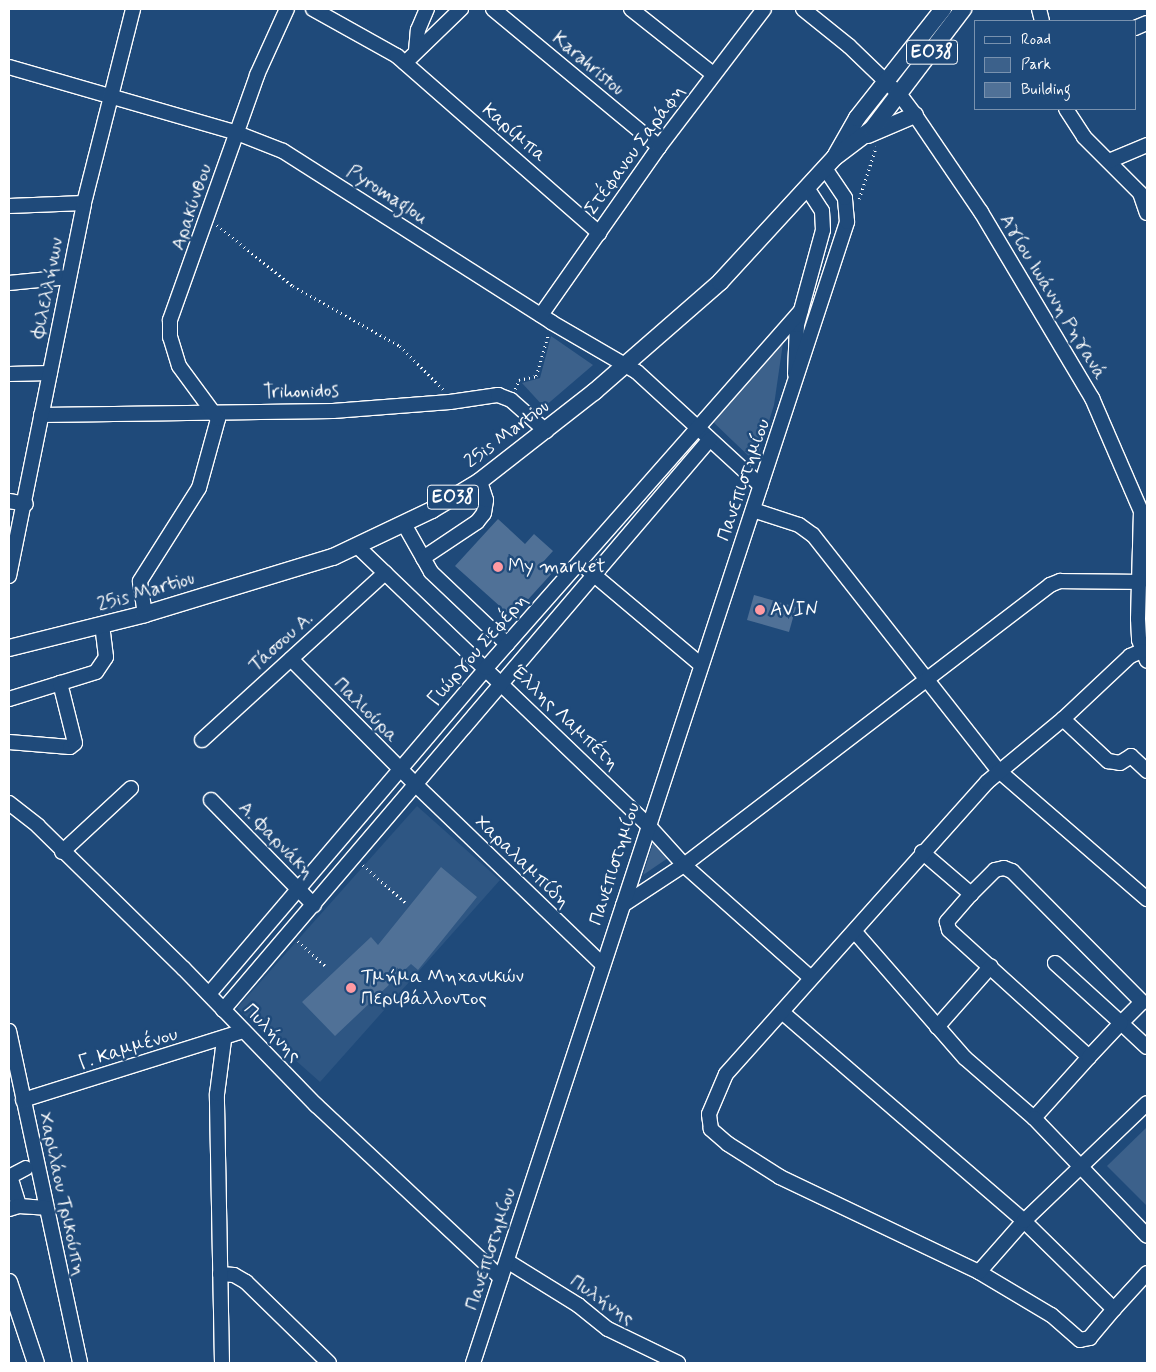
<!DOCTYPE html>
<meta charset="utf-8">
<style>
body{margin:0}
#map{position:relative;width:1156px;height:1372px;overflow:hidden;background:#1f4a7a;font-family:Mynerve,sans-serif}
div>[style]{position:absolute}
.built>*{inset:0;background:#2e5683}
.green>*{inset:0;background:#3c618b}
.building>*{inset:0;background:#507197}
.path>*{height:2.5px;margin-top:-1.25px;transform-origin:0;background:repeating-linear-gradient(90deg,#fff 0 1px,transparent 0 5px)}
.roads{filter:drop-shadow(1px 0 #fff) drop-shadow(-1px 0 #fff) drop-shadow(0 1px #fff) drop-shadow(0 -1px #fff)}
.minor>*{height:14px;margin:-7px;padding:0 7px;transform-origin:7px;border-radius:7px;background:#1f4a7a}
.major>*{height:16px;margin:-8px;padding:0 8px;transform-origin:8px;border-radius:8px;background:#1f4a7a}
.dots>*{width:14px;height:14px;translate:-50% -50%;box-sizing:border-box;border:2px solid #1f4a7a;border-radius:50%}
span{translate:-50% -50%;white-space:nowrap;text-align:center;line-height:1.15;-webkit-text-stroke:5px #1f4a7a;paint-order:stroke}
.shield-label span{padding:1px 4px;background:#1f4a7a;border:1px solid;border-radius:4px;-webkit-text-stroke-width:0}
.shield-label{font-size:18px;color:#fff;font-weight:700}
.street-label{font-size:19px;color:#fff}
.poi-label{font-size:19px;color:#fff}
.left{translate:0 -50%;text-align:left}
.frame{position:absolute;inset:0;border:10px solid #fff;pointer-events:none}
.legend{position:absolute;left:974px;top:20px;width:162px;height:90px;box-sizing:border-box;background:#1f4a7a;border:1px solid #7992af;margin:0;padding:6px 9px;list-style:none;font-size:15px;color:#fff}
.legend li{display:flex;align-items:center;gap:10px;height:25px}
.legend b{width:25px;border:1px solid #7992af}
</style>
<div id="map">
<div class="built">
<div style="clip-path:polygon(417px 806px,500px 880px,320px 1082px,237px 1008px)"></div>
</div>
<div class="green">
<div style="clip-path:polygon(551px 336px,593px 365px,544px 407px,522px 383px,540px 378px)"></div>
<div style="clip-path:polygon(784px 336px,774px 405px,756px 463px,712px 421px)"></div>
<div style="clip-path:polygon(653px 843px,668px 858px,643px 875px)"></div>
<div style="clip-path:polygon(1147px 1127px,1147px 1206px,1107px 1166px)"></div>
</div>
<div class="building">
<div style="clip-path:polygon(498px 519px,525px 544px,534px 534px,553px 551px,543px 562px,554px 571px,512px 617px,455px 566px)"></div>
<div style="clip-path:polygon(754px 595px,796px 607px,789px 632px,747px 620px)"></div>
<div style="clip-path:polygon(441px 867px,477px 897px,418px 970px,411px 964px,335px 1036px,302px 1002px,371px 937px,378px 945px)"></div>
</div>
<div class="path">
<div style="left:859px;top:199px;width:55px;rotate:-71.9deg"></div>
<div style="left:217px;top:225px;width:97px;rotate:38.8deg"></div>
<div style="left:293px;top:286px;width:123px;rotate:29.3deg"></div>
<div style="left:400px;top:346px;width:62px;rotate:45deg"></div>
<div style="left:515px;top:389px;width:10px;rotate:-66deg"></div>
<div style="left:519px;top:380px;width:17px;rotate:-13deg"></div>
<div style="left:536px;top:376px;width:43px;rotate:-73.7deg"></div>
<div style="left:363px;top:865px;width:57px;rotate:41.5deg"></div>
<div style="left:298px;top:941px;width:39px;rotate:42deg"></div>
</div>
<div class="roads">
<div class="minor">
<div style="left:313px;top:9px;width:96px;rotate:29.2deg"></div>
<div style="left:397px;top:56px;width:269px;rotate:41.2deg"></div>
<div style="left:493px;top:9px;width:216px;rotate:39.7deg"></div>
<div style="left:631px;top:9px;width:105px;rotate:38.4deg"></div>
<div style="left:803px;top:9px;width:59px;rotate:38.8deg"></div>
<div style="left:849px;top:46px;width:71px;rotate:43.9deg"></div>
<div style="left:900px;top:95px;width:25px;rotate:53deg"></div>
<div style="left:915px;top:115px;width:117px;rotate:55.8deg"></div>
<div style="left:981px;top:212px;width:217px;rotate:59.2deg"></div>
<div style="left:1092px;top:398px;width:123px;rotate:66.6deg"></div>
<div style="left:1141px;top:511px;width:108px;rotate:91.6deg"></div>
<div style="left:1138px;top:619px;width:21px;rotate:87deg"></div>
<div style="left:1139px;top:640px;width:22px;rotate:69deg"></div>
<div style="left:1039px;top:9px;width:12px;rotate:76deg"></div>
<div style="left:1135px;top:28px;width:13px;rotate:-23deg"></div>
<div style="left:416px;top:51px;width:21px;rotate:-85deg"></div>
<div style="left:418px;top:30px;width:23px;rotate:-67deg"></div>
<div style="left:405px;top:63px;width:78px;rotate:-44deg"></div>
<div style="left:9px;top:67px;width:237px;rotate:16.1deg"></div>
<div style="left:237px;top:133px;width:49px;rotate:21.4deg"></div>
<div style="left:283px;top:151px;width:318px;rotate:32.5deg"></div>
<div style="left:551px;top:322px;width:99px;rotate:30.2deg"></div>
<div style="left:637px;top:372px;width:168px;rotate:42.6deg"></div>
<div style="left:1066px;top:109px;width:33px;rotate:57deg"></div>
<div style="left:1084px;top:137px;width:79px;rotate:45deg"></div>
<div style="left:1140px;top:193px;width:21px;rotate:71deg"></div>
<div style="left:1109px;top:161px;width:41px;rotate:-22.8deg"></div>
<div style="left:9px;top:206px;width:75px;rotate:-2.3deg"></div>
<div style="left:9px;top:283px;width:60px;rotate:-5.7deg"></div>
<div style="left:541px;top:315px;width:205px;rotate:-54.9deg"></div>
<div style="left:659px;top:147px;width:173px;rotate:-52.7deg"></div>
<div style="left:9px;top:374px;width:41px;rotate:-1.4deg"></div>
<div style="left:795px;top:374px;width:49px;rotate:-87.7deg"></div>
<div style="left:797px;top:325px;width:98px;rotate:-74.7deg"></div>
<div style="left:823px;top:230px;width:19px;rotate:-93deg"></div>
<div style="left:822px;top:211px;width:27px;rotate:-123deg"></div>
<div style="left:41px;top:415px;width:292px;rotate:-0.8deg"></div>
<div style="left:333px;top:411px;width:117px;rotate:-4.4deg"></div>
<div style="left:450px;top:402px;width:49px;rotate:-8.3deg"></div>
<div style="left:498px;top:395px;width:14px;rotate:21deg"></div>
<div style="left:511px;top:400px;width:47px;rotate:41.5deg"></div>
<div style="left:9px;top:501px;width:17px;rotate:10deg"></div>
<div style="left:753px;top:510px;width:48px;rotate:18.1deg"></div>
<div style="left:799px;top:525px;width:17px;rotate:36deg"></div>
<div style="left:813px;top:535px;width:300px;rotate:51.8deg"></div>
<div style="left:999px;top:771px;width:196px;rotate:40.9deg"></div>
<div style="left:404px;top:524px;width:55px;rotate:60.6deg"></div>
<div style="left:431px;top:572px;width:105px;rotate:43.5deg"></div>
<div style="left:358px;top:547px;width:400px;rotate:43.8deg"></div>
<div style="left:647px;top:824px;width:55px;rotate:47.9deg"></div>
<div style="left:684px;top:865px;width:170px;rotate:41.7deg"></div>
<div style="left:423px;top:558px;width:65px;rotate:-33.7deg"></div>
<div style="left:477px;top:522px;width:11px;rotate:-52deg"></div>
<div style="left:484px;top:513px;width:13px;rotate:-81deg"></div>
<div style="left:486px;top:500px;width:20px;rotate:-108deg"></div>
<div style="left:587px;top:569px;width:149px;rotate:40.1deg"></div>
<div style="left:9px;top:576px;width:380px;rotate:-78.6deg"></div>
<div style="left:84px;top:203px;width:200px;rotate:-75.8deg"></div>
<div style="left:145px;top:614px;width:33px;rotate:-99deg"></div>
<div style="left:140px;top:581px;width:110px;rotate:-57.6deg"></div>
<div style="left:199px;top:488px;width:72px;rotate:-74.6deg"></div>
<div style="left:218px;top:419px;width:66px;rotate:-126.3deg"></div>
<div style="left:179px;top:366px;width:30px;rotate:-107deg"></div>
<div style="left:170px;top:337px;width:17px;rotate:-90deg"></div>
<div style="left:170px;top:320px;width:260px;rotate:-70.4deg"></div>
<div style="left:257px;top:75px;width:72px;rotate:-65.6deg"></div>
<div style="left:291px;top:659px;width:179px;rotate:45.2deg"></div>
<div style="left:417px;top:786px;width:257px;rotate:43.9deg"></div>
<div style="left:9px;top:699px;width:91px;rotate:-17.2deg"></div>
<div style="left:96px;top:672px;width:18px;rotate:-56deg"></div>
<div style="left:106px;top:657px;width:32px;rotate:-97deg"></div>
<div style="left:1063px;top:719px;width:62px;rotate:43deg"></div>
<div style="left:1108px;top:761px;width:12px;rotate:9deg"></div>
<div style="left:1120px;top:763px;width:13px;rotate:-32deg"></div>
<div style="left:1131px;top:756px;width:22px;rotate:43deg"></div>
<div style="left:202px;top:740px;width:248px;rotate:-42.4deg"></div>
<div style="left:9px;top:742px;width:61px;rotate:4.7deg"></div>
<div style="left:70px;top:747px;width:6px;rotate:-39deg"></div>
<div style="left:75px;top:743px;width:62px;rotate:-104deg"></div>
<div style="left:211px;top:800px;width:147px;rotate:45.6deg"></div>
<div style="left:9px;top:803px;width:37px;rotate:38deg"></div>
<div style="left:38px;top:826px;width:204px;rotate:44.4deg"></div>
<div style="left:184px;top:969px;width:190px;rotate:45.9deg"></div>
<div style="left:316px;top:1105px;width:253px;rotate:43.1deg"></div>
<div style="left:62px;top:852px;width:94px;rotate:-42.8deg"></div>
<div style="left:922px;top:852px;width:65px;rotate:40.6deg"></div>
<div style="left:971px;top:894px;width:34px;rotate:-45deg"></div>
<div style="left:995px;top:870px;width:9px;rotate:-13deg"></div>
<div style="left:1004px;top:868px;width:9px;rotate:21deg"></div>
<div style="left:1012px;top:871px;width:185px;rotate:45.2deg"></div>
<div style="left:1142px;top:1002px;width:30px;rotate:135deg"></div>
<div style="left:1121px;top:1023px;width:35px;rotate:43deg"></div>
<div style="left:971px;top:894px;width:37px;rotate:131deg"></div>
<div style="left:947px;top:922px;width:8px;rotate:76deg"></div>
<div style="left:949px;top:930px;width:189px;rotate:42.2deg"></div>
<div style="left:1089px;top:1057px;width:82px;rotate:132deg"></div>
<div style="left:623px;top:905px;width:73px;rotate:-33.3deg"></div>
<div style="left:684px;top:865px;width:461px;rotate:-37.4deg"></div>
<div style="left:1050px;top:585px;width:11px;rotate:-22deg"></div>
<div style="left:1060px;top:581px;width:80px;rotate:0.7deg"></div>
<div style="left:855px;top:932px;width:167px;rotate:48.9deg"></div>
<div style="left:965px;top:1058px;width:91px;rotate:41deg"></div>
<div style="left:1034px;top:1118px;width:163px;rotate:46.2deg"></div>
<div style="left:1055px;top:963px;width:89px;rotate:42.3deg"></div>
<div style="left:1121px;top:1023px;width:47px;rotate:133.3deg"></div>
<div style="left:209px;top:994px;width:428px;rotate:-49.6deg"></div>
<div style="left:486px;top:668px;width:476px;rotate:-48.6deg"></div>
<div style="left:223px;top:1010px;width:750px;rotate:-49.54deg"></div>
<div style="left:782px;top:1012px;width:320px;rotate:40.8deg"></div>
<div style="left:1024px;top:1221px;width:126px;rotate:44.4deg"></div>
<div style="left:1114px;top:1309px;width:38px;rotate:130deg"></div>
<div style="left:1090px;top:1338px;width:10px;rotate:169deg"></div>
<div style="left:1080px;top:1340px;width:38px;rotate:-139deg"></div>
<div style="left:1051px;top:1315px;width:84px;rotate:-149.2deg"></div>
<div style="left:979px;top:1272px;width:221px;rotate:-154.5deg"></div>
<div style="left:780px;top:1177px;width:62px;rotate:-147.6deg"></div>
<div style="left:728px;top:1144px;width:23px;rotate:-139deg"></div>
<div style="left:711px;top:1129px;width:15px;rotate:-98deg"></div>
<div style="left:709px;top:1114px;width:43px;rotate:-67deg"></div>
<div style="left:726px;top:1074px;width:392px;rotate:-48.2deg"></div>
<div style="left:987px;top:782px;width:99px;rotate:-39.7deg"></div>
<div style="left:1063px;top:719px;width:92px;rotate:-43.2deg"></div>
<div style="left:1130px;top:656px;width:13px;rotate:-23deg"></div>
<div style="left:937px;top:1027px;width:81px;rotate:-48.5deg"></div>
<div style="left:9px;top:1031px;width:340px;rotate:77.9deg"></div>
<div style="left:23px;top:1100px;width:231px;rotate:-17.4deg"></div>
<div style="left:10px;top:1176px;width:31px;rotate:73deg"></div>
<div style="left:9px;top:1177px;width:19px;rotate:-28deg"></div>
<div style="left:9px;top:1209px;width:10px;rotate:-17deg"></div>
<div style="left:19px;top:1206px;width:27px;rotate:4deg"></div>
<div style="left:507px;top:1261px;width:84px;rotate:31.8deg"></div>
<div style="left:578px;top:1305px;width:38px;rotate:39deg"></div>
<div style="left:608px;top:1329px;width:78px;rotate:25.9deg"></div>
<div style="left:979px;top:1272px;width:68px;rotate:-48.6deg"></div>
<div style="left:1024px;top:1221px;width:170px;rotate:-43.8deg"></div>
<div style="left:220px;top:1274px;width:14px;rotate:4deg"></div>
<div style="left:234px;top:1275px;width:14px;rotate:30deg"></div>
<div style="left:246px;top:1282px;width:116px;rotate:44.3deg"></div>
<div style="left:1114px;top:1309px;width:49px;rotate:-47.5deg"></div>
<div style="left:222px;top:1363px;width:269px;rotate:-91.1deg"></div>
<div style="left:217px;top:1094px;width:54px;rotate:-82.6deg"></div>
<div style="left:473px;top:1363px;width:1201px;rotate:-71.85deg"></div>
<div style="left:847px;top:222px;width:24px;rotate:-95deg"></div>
<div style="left:845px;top:198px;width:36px;rotate:-124deg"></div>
</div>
<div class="major">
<div style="left:868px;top:135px;width:51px;rotate:-23.1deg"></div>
<div style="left:836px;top:155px;width:43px;rotate:-60.4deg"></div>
<div style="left:857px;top:118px;width:139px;rotate:-51.7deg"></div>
<div style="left:9px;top:648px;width:140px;rotate:-14deg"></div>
<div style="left:145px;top:614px;width:196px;rotate:-16.9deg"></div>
<div style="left:333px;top:557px;width:110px;rotate:-25.4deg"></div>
<div style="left:432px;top:510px;width:56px;rotate:-31.1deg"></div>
<div style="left:480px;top:481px;width:145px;rotate:-38deg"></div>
<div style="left:594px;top:392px;width:167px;rotate:-41.1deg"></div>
<div style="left:720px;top:282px;width:170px;rotate:-47.4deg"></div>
<div style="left:835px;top:157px;width:46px;rotate:-37.1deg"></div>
<div style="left:872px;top:129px;width:151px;rotate:-52.8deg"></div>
<div style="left:9px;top:1282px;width:85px;rotate:71.6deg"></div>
</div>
</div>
<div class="dots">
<div style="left:498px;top:567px;background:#ff9aa2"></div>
<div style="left:760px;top:610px;background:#ff9aa2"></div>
<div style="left:351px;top:988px;background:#ff9aa2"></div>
</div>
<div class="shield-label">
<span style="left:932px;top:52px">ΕΟ38</span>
<span style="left:453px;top:497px">ΕΟ38</span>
</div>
<div class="street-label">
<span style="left:588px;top:64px;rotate:40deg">Karahristou</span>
<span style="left:514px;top:133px;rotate:41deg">Καρίμπα</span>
<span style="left:635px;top:150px;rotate:-54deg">Στέφανου Σαράφη</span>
<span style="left:387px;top:195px;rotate:33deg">Pyromaglou</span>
<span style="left:192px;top:207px;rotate:-71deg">Αρακύνθου</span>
<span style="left:48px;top:288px;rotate:-79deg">Φιλελλήνων</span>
<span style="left:1053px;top:297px;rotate:59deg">Αγίου Ιωάννη Ρηγανά</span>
<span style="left:301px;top:392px;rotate:-1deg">Trihonidos</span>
<span style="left:507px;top:434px;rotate:-37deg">25is Martiou</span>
<span style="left:744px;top:480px;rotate:-71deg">Πανεπιστημίου</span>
<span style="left:146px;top:592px;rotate:-16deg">25is Martiou</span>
<span style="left:281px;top:642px;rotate:-42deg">Τάσσου Α.</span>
<span style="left:478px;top:650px;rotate:-49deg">Γιώργου Σεφέρη</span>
<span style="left:366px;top:710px;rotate:45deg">Παλιούρα</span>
<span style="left:565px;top:718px;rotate:44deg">Έλλης Λαμπέτη</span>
<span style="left:276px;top:840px;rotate:46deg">Α. Φαρνάκη</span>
<span style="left:522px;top:862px;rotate:44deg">Χαραλαμπίδη</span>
<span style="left:615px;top:864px;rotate:-72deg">Πανεπιστημίου</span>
<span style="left:272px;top:1033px;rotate:46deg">Πυλήνης</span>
<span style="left:128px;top:1049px;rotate:-17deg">Γ. Καμμένου</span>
<span style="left:62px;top:1194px;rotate:78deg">Χαριλάου Τρικούπη</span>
<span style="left:491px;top:1249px;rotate:-72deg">Πανεπιστημίου</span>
<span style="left:602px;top:1300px;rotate:34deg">Πυλήνης</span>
</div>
<div class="poi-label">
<span class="left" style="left:508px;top:567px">My market</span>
<span class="left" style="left:770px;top:610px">AVIN</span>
<span class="left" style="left:361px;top:988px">Τμήμα Μηχανικών<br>Περιβάλλοντος</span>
</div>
<div class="frame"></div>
<ul class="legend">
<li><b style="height:6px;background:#1f4a7a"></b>Road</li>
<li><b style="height:14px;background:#3c618b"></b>Park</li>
<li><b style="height:14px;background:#507197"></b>Building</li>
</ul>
</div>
